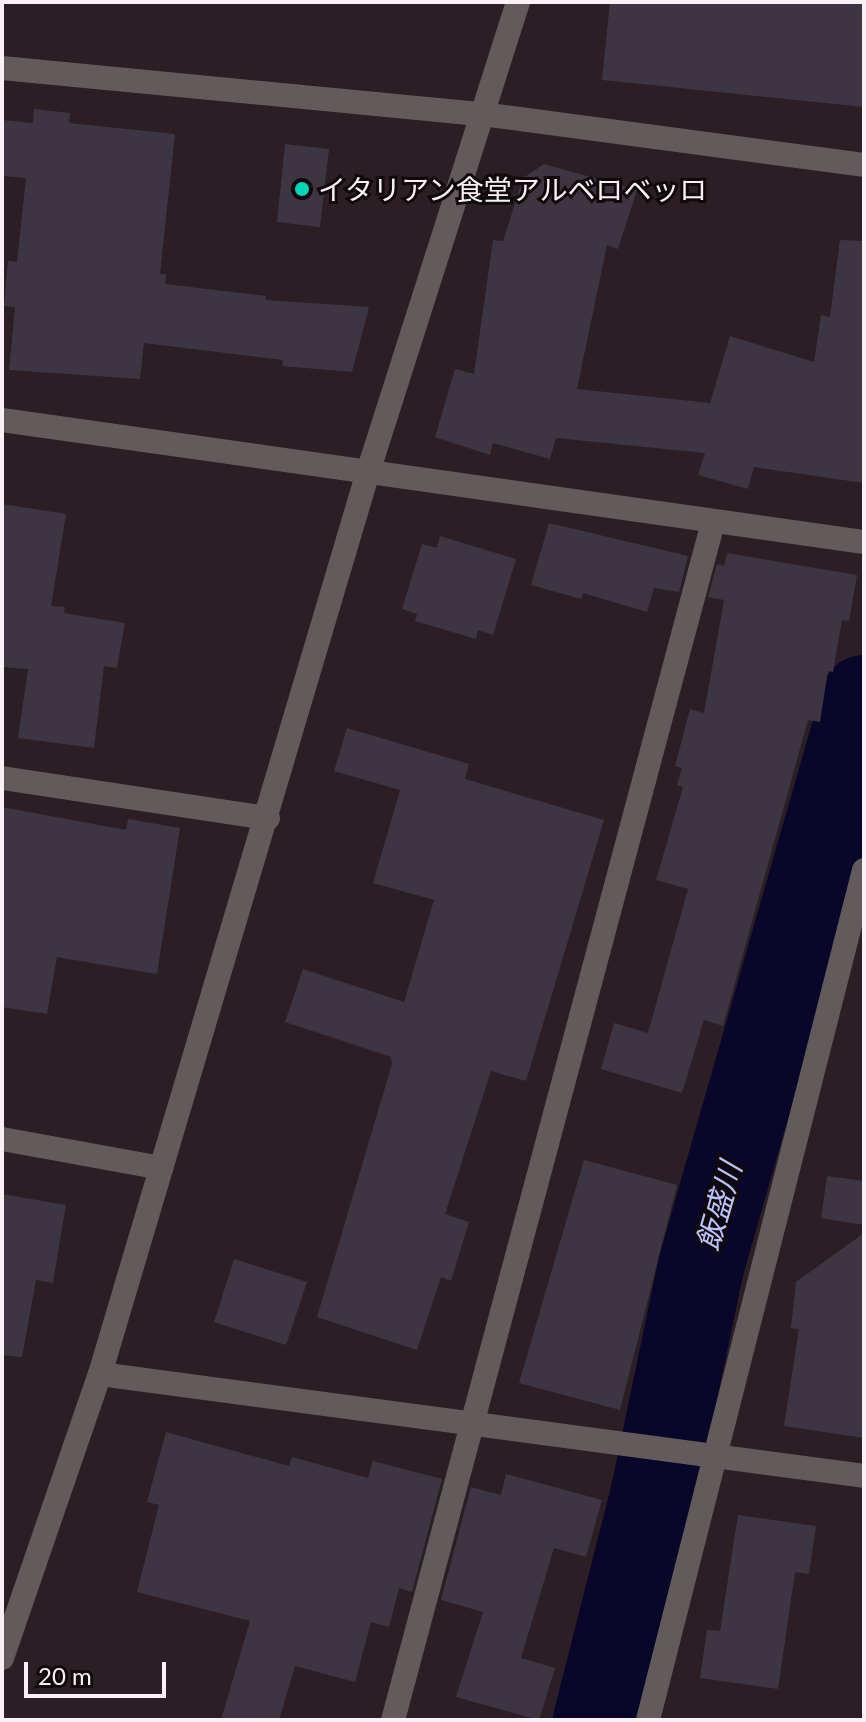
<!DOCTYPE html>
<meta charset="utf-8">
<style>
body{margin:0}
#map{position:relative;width:866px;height:1722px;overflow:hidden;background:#2b1e25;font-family:Lato,"Noto Sans JP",sans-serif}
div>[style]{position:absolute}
.river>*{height:86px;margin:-43px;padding:0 43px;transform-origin:43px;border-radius:43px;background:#080629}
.building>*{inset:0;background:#3d3642}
.street>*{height:24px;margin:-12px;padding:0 12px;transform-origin:12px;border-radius:12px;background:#635b5b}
.dots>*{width:22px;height:22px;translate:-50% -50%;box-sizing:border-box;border:4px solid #100a0d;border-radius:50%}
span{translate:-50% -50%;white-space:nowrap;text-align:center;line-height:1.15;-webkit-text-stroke:6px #100a0d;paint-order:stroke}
.poi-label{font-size:28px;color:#faf1f6}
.left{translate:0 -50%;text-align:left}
.water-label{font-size:30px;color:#bbc3fb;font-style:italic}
.frame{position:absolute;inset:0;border:4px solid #faf1f6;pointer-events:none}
.scale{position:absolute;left:24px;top:1662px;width:142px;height:36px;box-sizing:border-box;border:4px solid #faf1f6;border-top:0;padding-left:10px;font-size:24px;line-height:28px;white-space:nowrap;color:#faf1f6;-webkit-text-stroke:6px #100a0d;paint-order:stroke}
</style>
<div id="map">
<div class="river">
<div style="left:596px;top:1720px;width:231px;rotate:-75.7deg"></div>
<div style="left:653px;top:1496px;width:235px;rotate:-78.2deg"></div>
<div style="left:701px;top:1266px;width:591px;rotate:-73.99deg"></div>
</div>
<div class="building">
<div style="clip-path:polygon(610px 2px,864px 2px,864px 107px,602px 80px)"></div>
<div style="clip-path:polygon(34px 109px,70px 113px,69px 123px,175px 134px,160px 274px,166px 274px,165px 284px,266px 296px,266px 300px,369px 307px,352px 372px,282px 366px,283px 360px,144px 343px,140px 379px,9px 370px,15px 307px,4px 306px,8px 261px,17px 262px,26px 178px,2px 176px,2px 120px,33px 123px)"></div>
<div style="clip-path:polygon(285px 144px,329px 149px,320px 227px,277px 222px)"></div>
<div style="clip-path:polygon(544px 164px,637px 190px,618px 249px,607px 245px,577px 389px,710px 403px,730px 336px,814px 362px,821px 315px,830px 317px,840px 240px,864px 241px,864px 483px,754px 467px,748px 489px,698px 475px,705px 453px,556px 438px,550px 459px,493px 443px,490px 455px,435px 437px,455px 369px,474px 374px,493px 240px,503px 241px,523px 178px)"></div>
<div style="clip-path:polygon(2px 504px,66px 514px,51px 606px,65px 607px,64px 613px,125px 623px,117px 668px,104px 666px,94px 748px,18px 738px,28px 669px,2px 667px)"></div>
<div style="clip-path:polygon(549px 523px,688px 556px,679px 592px,654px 588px,647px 612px,583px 593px,581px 599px,531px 585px)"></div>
<div style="clip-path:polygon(440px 536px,516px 559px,493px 635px,478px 630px,476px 639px,415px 621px,417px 614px,402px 609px,422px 544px,437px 548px)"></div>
<div style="clip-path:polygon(727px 553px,857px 575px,849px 621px,842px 620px,833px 672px,828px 671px,820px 722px,808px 720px,723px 1026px,704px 1020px,682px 1093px,601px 1069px,614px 1023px,648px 1033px,688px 889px,656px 880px,683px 787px,677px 785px,682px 768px,675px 766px,690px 709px,704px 713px,724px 600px,708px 597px,717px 564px,724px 566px)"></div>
<div style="clip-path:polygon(347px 728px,469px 764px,465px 779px,604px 820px,526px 1081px,491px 1071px,445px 1214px,469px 1222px,451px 1281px,441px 1277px,417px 1350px,317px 1317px,392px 1064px,391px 1057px,285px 1022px,303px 969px,404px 1002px,434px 900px,373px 883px,400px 790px,334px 771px)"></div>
<div style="clip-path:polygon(2px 807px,126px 830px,128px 819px,180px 828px,157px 974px,57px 957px,47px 1014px,2px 1007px)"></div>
<div style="clip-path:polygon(584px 1160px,677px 1185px,620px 1410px,519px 1383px)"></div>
<div style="clip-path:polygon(827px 1176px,864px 1181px,864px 1225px,821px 1218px)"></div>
<div style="clip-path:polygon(2px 1194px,66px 1205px,53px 1283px,36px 1280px,22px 1357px,2px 1355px)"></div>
<div style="clip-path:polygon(864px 1233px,864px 1438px,784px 1426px,799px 1329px,791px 1328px,796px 1282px)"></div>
<div style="clip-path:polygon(234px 1259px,307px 1282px,286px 1345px,214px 1322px)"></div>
<div style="clip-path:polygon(166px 1432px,289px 1466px,292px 1457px,368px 1478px,373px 1461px,442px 1479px,412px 1592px,399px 1588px,389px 1627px,371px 1622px,355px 1682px,295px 1666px,279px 1720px,221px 1720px,250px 1621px,137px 1592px,159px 1505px,147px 1502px)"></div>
<div style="clip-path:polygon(506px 1474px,602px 1500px,586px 1557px,554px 1548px,521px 1658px,555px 1668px,539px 1720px,456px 1697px,483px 1612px,441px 1600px,471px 1487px,501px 1495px)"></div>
<div style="clip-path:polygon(738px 1515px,816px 1526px,809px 1574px,795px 1572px,778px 1689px,700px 1678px,707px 1630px,720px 1631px)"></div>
</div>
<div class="street">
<div style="left:2px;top:68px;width:482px;rotate:5.5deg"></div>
<div style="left:482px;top:114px;width:385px;rotate:7.6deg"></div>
<div style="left:2px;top:420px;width:871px;rotate:8.06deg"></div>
<div style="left:2px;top:778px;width:269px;rotate:8.6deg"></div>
<div style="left:2px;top:1139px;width:162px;rotate:10.3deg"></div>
<div style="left:100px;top:1374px;width:771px;rotate:7.6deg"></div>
<div style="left:2px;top:1658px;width:300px;rotate:-71deg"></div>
<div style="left:100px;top:1374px;width:944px;rotate:-73.45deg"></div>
<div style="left:369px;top:469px;width:490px;rotate:-72.3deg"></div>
<div style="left:393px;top:1720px;width:1240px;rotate:-75.04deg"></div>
<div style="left:648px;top:1720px;width:877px;rotate:-75.74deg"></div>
</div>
<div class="dots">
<div style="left:302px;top:189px;background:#00d5b7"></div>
</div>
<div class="poi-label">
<span class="left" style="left:318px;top:189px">イタリアン食堂アルベロベッロ</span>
</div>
<div class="water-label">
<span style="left:718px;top:1206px;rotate:-74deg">飯盛川</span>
</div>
<div class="frame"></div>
<div class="scale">20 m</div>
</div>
